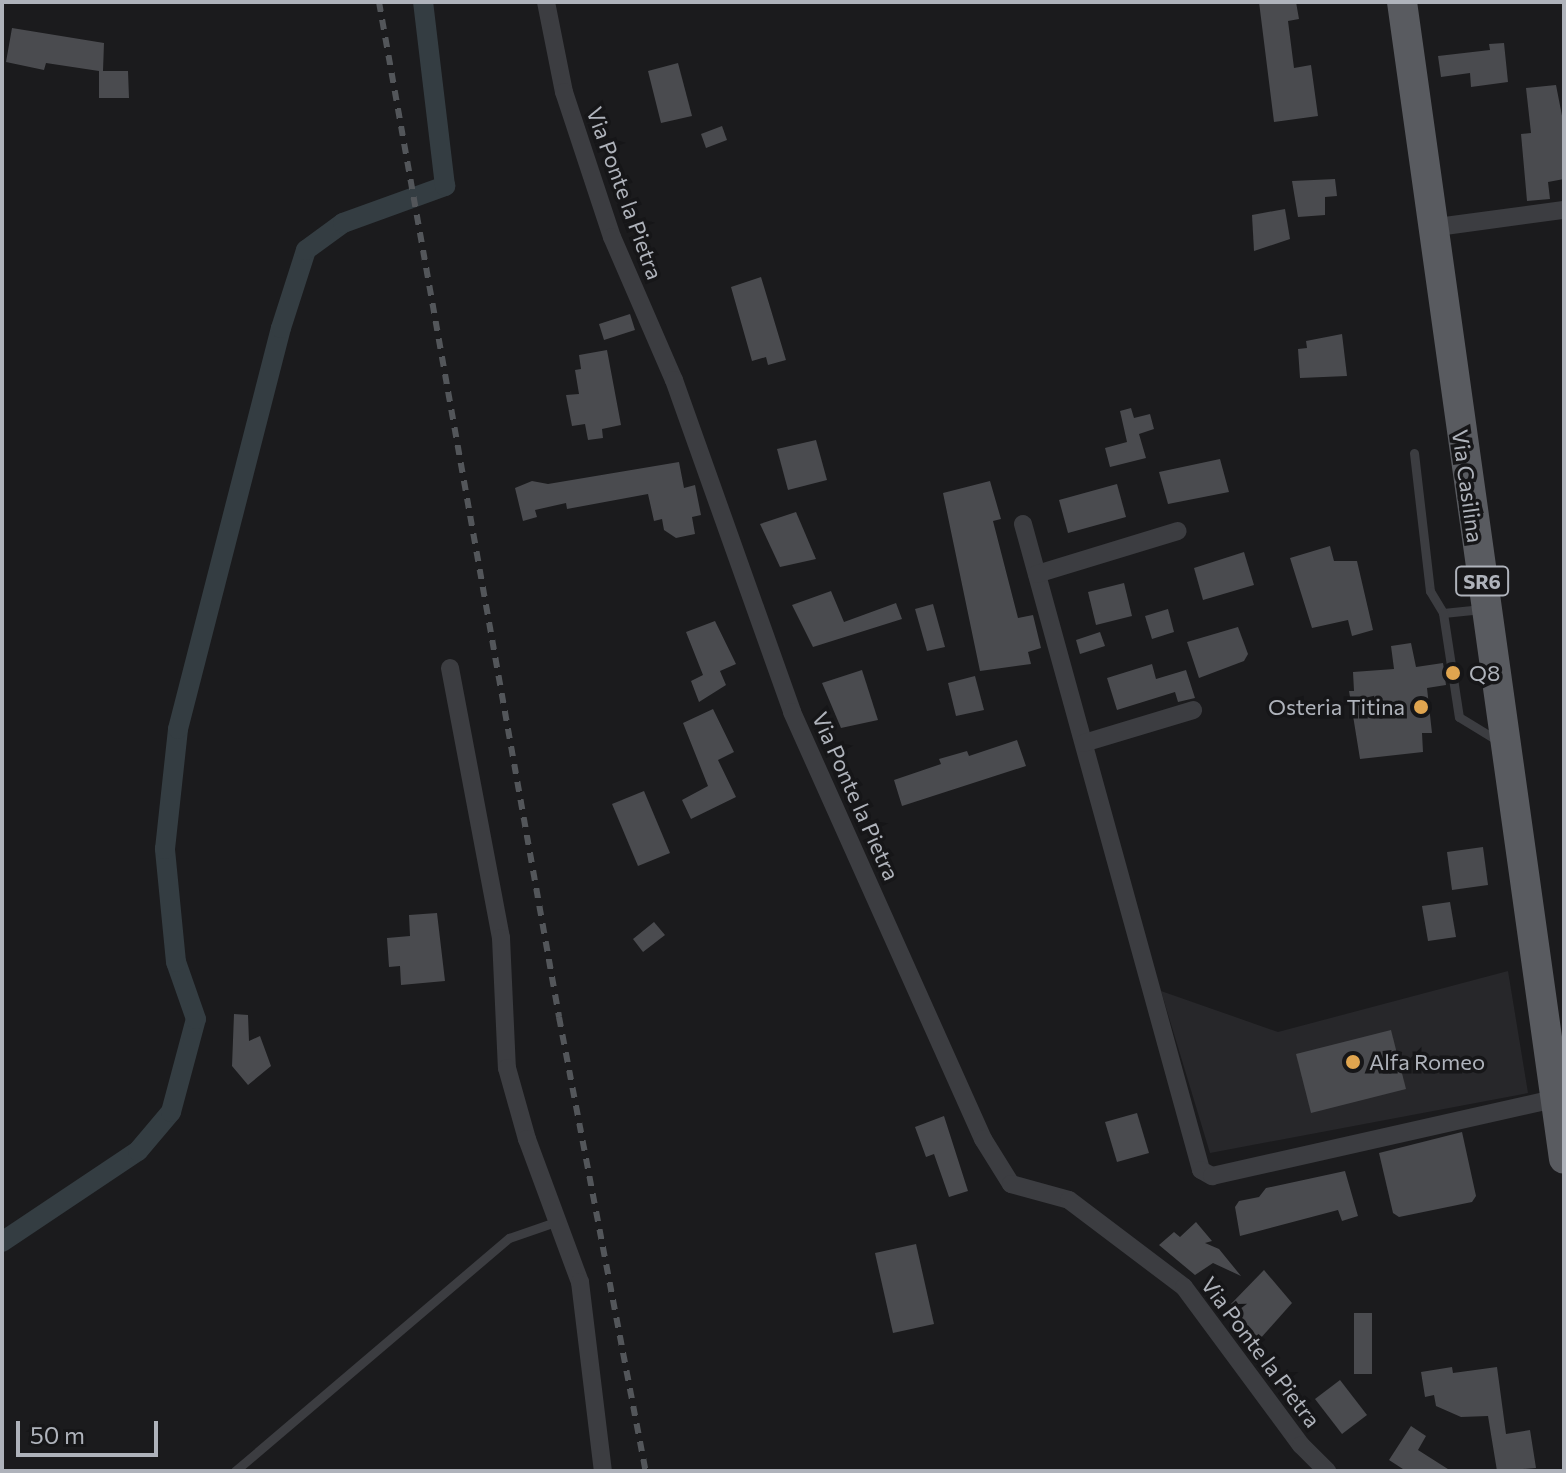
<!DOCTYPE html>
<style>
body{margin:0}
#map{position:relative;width:1566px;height:1473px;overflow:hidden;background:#1b1b1d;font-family:Commissioner,sans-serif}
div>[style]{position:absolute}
.built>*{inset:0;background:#27272a}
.canal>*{height:20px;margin:-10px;padding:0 10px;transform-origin:10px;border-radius:10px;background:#343d42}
.building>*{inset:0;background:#4a4b4f}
.service>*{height:9px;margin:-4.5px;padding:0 4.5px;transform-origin:4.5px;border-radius:4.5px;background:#3c3d41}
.minor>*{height:18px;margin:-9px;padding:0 9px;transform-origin:9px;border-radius:9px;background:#3c3d41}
.primary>*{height:30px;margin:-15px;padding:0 15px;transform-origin:15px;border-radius:15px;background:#595b60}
.rail>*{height:6px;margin-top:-3px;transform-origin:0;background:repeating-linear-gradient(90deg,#53565a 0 10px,transparent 0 18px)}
.dots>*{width:22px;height:22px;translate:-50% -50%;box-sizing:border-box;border:4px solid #161618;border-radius:50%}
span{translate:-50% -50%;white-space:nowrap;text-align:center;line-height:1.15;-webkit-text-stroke:7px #161618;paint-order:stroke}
.shield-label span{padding:2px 6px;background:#161618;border:2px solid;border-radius:6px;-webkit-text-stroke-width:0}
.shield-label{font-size:20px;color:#afb3bb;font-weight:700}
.street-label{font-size:22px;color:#afb3bb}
.poi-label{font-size:22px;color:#afb3bb}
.left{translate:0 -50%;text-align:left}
.right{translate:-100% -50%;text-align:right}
.frame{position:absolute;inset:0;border:4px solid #afb3bb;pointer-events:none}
.scale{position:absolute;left:16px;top:1421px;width:142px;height:36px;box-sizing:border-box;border:4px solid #afb3bb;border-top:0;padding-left:10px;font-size:24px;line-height:28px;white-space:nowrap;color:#afb3bb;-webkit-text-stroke:6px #161618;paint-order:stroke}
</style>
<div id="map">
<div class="built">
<div style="clip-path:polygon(1508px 971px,1528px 1093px,1210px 1153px,1161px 991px,1278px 1032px)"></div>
</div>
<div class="canal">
<div style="left:2px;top:1242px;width:164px;rotate:-33.8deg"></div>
<div style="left:138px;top:1151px;width:51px;rotate:-49.8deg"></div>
<div style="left:171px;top:1112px;width:96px;rotate:-75deg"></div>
<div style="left:196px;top:1019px;width:60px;rotate:-109.3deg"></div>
<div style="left:176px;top:962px;width:114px;rotate:-95.6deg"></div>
<div style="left:165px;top:849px;width:121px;rotate:-83.8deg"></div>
<div style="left:178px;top:729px;width:414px;rotate:-75.6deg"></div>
<div style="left:281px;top:328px;width:82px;rotate:-72.2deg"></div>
<div style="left:306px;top:250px;width:46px;rotate:-36.1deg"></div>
<div style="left:343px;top:223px;width:109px;rotate:-19.9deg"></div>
<div style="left:445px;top:186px;width:185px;rotate:-96.8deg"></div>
</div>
<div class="building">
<div style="clip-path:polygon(1259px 2px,1296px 2px,1299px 19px,1288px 21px,1294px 68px,1311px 65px,1318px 116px,1274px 122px)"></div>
<div style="clip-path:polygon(12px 28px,104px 43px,103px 71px,128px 71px,129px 98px,99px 98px,99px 71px,46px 63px,44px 70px,6px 62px)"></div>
<div style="clip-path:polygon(1504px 43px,1508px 82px,1471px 87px,1470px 73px,1441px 77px,1438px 56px,1490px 50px,1489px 44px)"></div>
<div style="clip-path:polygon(678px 63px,692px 116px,661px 123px,648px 71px)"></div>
<div style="clip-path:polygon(1556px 85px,1564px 126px,1564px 179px,1548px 182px,1550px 199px,1527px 201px,1521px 134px,1531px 133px,1526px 88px)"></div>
<div style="clip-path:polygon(722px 126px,727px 140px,706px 148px,701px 134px)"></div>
<div style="clip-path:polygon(1335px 179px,1337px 196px,1325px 197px,1325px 215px,1298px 217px,1292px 181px)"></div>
<div style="clip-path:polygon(1285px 209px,1290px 239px,1254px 251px,1252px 215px)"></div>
<div style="clip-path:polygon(761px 277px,786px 360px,768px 365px,766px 357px,752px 361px,731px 287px)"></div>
<div style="clip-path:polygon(630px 314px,635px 330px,604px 340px,599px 324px)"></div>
<div style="clip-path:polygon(1342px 334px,1347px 376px,1300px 378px,1298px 349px,1307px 348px,1306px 341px)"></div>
<div style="clip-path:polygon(607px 350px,621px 425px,602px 429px,603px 438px,588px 440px,585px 424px,572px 426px,566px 395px,579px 394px,575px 370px,581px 369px,579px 355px)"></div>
<div style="clip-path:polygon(1131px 408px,1134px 418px,1150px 414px,1154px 429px,1139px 434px,1146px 458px,1110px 467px,1105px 448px,1127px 442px,1120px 411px)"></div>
<div style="clip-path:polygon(816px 440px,827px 480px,788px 490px,777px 449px)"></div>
<div style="clip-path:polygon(1220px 459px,1229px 492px,1168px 504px,1159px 472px)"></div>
<div style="clip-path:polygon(679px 462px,684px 488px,695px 485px,701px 515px,692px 517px,695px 534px,676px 538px,664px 530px,662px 519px,654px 521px,648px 494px,567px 509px,566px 503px,535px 510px,537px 517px,523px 521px,515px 488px,532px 481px,548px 484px)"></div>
<div style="clip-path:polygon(990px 481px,1001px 519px,993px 521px,1018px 618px,1033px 615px,1041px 648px,1028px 652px,1031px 664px,980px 671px,943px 493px)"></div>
<div style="clip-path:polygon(1117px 484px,1126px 517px,1068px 533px,1059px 500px)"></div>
<div style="clip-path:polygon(796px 512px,816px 559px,780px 567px,760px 524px)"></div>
<div style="clip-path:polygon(1330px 546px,1334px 561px,1357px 561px,1373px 630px,1352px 636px,1348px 620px,1312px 628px,1290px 558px)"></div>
<div style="clip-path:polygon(1244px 552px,1254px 585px,1203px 600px,1194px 568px)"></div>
<div style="clip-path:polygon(1124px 583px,1132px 616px,1096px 625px,1088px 592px)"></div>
<div style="clip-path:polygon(831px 591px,844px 622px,896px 603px,902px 619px,813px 647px,792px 605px)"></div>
<div style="clip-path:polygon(933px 604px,945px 647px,927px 651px,915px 609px)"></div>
<div style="clip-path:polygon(1168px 609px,1174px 632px,1152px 639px,1145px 616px)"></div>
<div style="clip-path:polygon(715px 621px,736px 664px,720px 671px,726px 685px,699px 702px,691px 681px,703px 675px,686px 632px)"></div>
<div style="clip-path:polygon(1238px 627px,1248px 654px,1244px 661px,1199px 678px,1187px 642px)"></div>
<div style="clip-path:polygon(1100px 632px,1105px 646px,1080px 654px,1076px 640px)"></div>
<div style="clip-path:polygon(1411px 643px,1416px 667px,1443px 663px,1446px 685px,1427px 688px,1432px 733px,1422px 733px,1423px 752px,1360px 759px,1349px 691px,1354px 691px,1353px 672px,1394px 669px,1391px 646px)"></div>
<div style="clip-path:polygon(1152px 664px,1156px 679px,1186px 670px,1195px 698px,1178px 702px,1175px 692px,1117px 710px,1107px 678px)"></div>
<div style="clip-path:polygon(862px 670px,878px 720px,841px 728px,822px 683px)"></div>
<div style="clip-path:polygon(975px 676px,984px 710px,956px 716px,948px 683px)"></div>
<div style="clip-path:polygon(713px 709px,734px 752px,718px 760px,736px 797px,691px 819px,682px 800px,708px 786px,683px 723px)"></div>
<div style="clip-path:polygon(1017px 740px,1026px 766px,902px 806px,894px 780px,941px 764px,939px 759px,967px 751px,969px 756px)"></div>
<div style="clip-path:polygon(644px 791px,670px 853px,638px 866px,612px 804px)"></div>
<div style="clip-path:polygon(1483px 847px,1488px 885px,1452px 890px,1447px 852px)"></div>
<div style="clip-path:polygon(1450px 902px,1456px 937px,1428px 941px,1422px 906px)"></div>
<div style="clip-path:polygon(437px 913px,445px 981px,401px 985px,400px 966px,389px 967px,387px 938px,410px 936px,409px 915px)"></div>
<div style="clip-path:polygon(654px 922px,665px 935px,643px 952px,633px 939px)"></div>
<div style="clip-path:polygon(234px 1014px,248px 1015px,249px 1041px,260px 1036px,271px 1066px,248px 1085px,232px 1066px)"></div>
<div style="clip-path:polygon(1391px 1030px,1406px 1089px,1311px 1113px,1296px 1054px)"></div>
<div style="clip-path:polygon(1137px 1113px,1149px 1153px,1117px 1162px,1105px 1122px)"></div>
<div style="clip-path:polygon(944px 1116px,968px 1191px,949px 1197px,934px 1154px,926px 1157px,915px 1127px)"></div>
<div style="clip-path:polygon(1462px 1132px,1476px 1196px,1472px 1202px,1399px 1217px,1393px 1213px,1379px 1153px)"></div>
<div style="clip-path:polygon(1345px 1171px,1358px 1216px,1342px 1221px,1338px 1210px,1240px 1236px,1235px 1207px,1239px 1201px,1259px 1197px,1266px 1188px)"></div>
<div style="clip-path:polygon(1196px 1222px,1212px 1241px,1205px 1243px,1219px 1249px,1241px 1276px,1213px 1263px,1195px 1275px,1159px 1245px,1174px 1232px,1180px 1237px)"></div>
<div style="clip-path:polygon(916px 1244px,934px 1324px,893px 1333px,875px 1253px)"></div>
<div style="clip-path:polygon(1264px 1270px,1292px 1303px,1259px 1340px,1229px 1306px)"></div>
<div style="clip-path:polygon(1354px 1313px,1372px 1313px,1372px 1374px,1354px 1374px)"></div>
<div style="clip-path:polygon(1452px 1367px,1453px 1373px,1497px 1367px,1506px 1434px,1530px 1430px,1536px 1468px,1497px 1471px,1488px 1416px,1461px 1417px,1436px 1406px,1434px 1395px,1425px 1397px,1421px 1372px)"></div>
<div style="clip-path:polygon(1340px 1380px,1367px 1415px,1342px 1434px,1315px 1399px)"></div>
<div style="clip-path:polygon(1411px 1426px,1426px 1436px,1418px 1450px,1451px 1471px,1406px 1471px,1389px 1460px)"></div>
</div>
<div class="service">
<div style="left:1414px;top:453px;width:139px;rotate:83.4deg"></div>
<div style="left:1430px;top:591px;width:26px;rotate:59deg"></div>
<div style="left:1482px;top:609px;width:39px;rotate:174deg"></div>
<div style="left:1443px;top:613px;width:105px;rotate:81.3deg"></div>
<div style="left:1459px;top:717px;width:48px;rotate:31.4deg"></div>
<div style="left:235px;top:1471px;width:360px;rotate:-40.4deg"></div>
<div style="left:509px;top:1238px;width:52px;rotate:-19.1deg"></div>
</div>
<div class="minor">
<div style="left:546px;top:2px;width:92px;rotate:78.7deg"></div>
<div style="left:564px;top:92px;width:153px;rotate:71.7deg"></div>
<div style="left:612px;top:237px;width:156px;rotate:66.6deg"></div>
<div style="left:674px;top:380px;width:352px;rotate:70.4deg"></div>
<div style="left:792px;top:712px;width:468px;rotate:65.9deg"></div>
<div style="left:983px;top:1139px;width:53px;rotate:58.1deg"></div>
<div style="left:1011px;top:1184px;width:60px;rotate:15.4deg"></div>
<div style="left:1069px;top:1200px;width:144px;rotate:37.1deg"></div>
<div style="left:1184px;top:1287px;width:197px;rotate:53.5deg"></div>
<div style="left:1301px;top:1445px;width:37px;rotate:45deg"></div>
<div style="left:1430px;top:228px;width:135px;rotate:-7.7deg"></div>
<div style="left:1023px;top:524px;width:670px;rotate:74.59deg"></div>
<div style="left:1201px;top:1170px;width:13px;rotate:29deg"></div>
<div style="left:1212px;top:1176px;width:352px;rotate:-12.7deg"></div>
<div style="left:1037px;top:574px;width:147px;rotate:-17deg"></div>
<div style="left:450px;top:668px;width:275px;rotate:79.3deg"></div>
<div style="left:501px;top:938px;width:130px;rotate:87.4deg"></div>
<div style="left:507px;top:1068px;width:74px;rotate:74.3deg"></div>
<div style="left:527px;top:1139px;width:153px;rotate:69.7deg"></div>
<div style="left:580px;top:1282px;width:190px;rotate:83.1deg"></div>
<div style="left:1084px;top:743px;width:114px;rotate:-16.8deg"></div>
</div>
<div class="primary">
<div style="left:1402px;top:2px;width:1168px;rotate:82.03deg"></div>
</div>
<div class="rail">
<div style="left:379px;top:2px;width:1031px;rotate:79.94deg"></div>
<div style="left:559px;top:1017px;width:462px;rotate:79.2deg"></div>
</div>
<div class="dots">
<div style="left:1453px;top:673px;background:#e0a54f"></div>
<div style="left:1421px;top:707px;background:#e0a54f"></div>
<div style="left:1353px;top:1062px;background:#e0a54f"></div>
</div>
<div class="shield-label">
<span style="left:1482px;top:581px">SR6</span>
</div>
<div class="street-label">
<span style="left:625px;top:193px;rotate:70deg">Via Ponte la Pietra</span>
<span style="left:1468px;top:486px;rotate:82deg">Via Casilina</span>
<span style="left:856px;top:796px;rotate:66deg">Via Ponte la Pietra</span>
<span style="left:1261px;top:1352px;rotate:53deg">Via Ponte la Pietra</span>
</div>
<div class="poi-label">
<span class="left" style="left:1469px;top:673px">Q8</span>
<span class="right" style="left:1405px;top:707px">Osteria Titina</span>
<span class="left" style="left:1369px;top:1062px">Alfa Romeo</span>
</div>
<div class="frame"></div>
<div class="scale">50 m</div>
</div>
